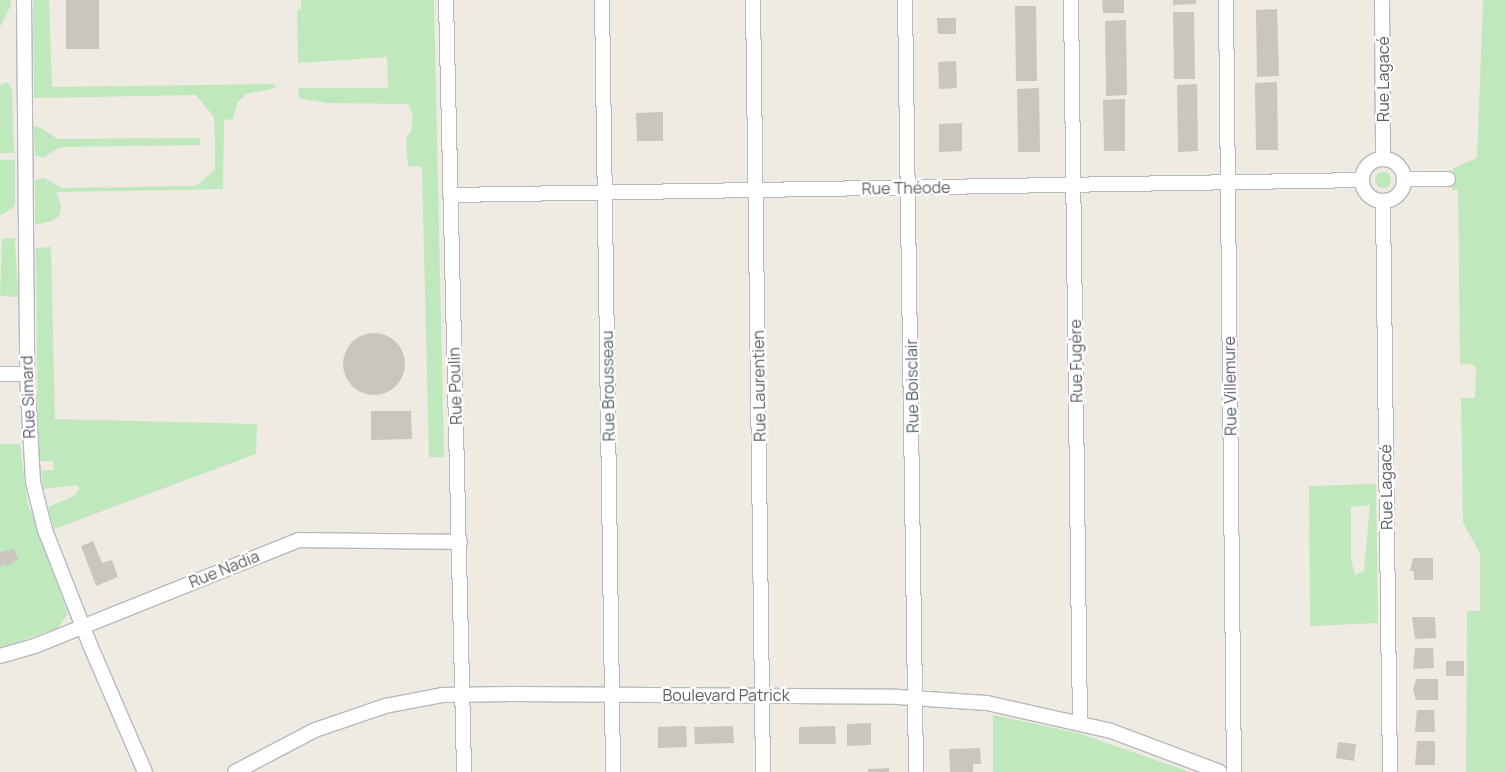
<!DOCTYPE html>
<meta charset="utf-8">
<style>
body{margin:0}
#map{position:relative;width:1505px;height:772px;overflow:hidden;background:#efebe2;font-family:Manrope,sans-serif}
div>[style]{position:absolute}
.green>*{inset:0;background:#bfe8bd}
.round{border-radius:50%}
.building>*{inset:0;background:#c9c5bf}
.roads{filter:drop-shadow(1px 0 #b5b9be) drop-shadow(-1px 0 #b5b9be) drop-shadow(0 1px #b5b9be) drop-shadow(0 -1px #b5b9be)}
.minor>*{height:14px;margin:-7px;padding:0 7px;transform-origin:7px;border-radius:7px;background:#fff}
.minor>.ring{margin:-7px;padding:0;box-sizing:content-box;background:none;border:14px solid #fff;border-radius:50%}
span{translate:-50% -50%;white-space:nowrap;text-align:center;line-height:1.15;-webkit-text-stroke:4.5px #fff;paint-order:stroke}
.street-label{font-size:16px;color:#5a5f64}
</style>
<div id="map">
<div class="green">
<div style="clip-path:polygon(0 0,11px 0,11px 5px,0 27px)"></div>
<div style="clip-path:polygon(33px 0,49px 0,52px 87px,274px 84px,276px 88px,246px 94px,237px 103px,233px 119px,224px 120px,223px 189px,56px 192px,61px 205px,59px 216px,52px 221px,35px 225px,35px 180px,44px 178px,62px 188px,196px 186px,215px 170px,215px 138px,214px 117px,196px 95px,34px 98px)"></div>
<div style="clip-path:polygon(301px 0,434px 0,444px 457px,429px 457px,422px 167px,408px 166px,406px 137px,411px 132px,413px 115px,408px 104px,327px 103px,299px 98px,298px 88px,388px 88px,387px 57px,298px 63px,297px 10px,301px 9px)"></div>
<div style="clip-path:polygon(1483px 0,1505px 0,1505px 772px,1466px 772px,1467px 611px,1480px 611px,1480px 554px,1463px 522px,1461px 398px,1475px 398px,1476px 368px,1470px 363px,1460px 365px,1458px 190px,1452px 190px,1453px 168px,1477px 158px)"></div>
<div style="clip-path:polygon(7px 82px,12px 89px,14px 153px,0 153px,0 85px)"></div>
<div style="clip-path:polygon(37px 126px,58px 139px,200px 138px,200px 145px,60px 147px,43px 158px,35px 155px,34px 127px)"></div>
<div style="clip-path:polygon(0 160px,15px 160px,15px 206px,0 216px)"></div>
<div class="round" style="left:1375px;top:172px;width:16px;height:16px"></div>
<div style="clip-path:polygon(15px 238px,18px 297px,0 296px,2px 239px)"></div>
<div style="clip-path:polygon(51px 247px,55px 419px,257px 424px,256px 454px,54px 529px,48px 507px,74px 496px,79px 489px,78px 485px,43px 489px,41px 471px,54px 470px,53px 461px,38px 461px,36px 248px)"></div>
<div style="clip-path:polygon(0 444px,20px 444px,27px 501px,68px 614px,58px 628px,0 648px)"></div>
<div style="clip-path:polygon(evenodd,1376px 484px,1378px 623px,1310px 626px,1309px 486px,1376px 484px,1370px 505px,1364px 571px,1355px 574px,1351px 560px,1351px 507px,1370px 505px)"></div>
<div style="clip-path:polygon(993px 715px,1078px 733px,1190px 772px,993px 772px)"></div>
</div>
<div class="building">
<div style="clip-path:polygon(66px 0,99px 0,99px 49px,66px 49px)"></div>
<div style="clip-path:polygon(1102px 0,1124px 0,1124px 13px,1103px 13px)"></div>
<div style="clip-path:polygon(1173px 0,1196px 0,1196px 4px,1173px 5px)"></div>
<div style="clip-path:polygon(1015px 6px,1036px 6px,1037px 81px,1016px 81px)"></div>
<div style="clip-path:polygon(1277px 9px,1279px 76px,1257px 77px,1256px 10px)"></div>
<div style="clip-path:polygon(1173px 12px,1194px 12px,1195px 79px,1174px 79px)"></div>
<div style="clip-path:polygon(937px 18px,956px 18px,956px 34px,938px 34px)"></div>
<div style="clip-path:polygon(1126px 20px,1127px 95px,1106px 96px,1105px 21px)"></div>
<div style="clip-path:polygon(956px 61px,957px 88px,939px 89px,938px 62px)"></div>
<div style="clip-path:polygon(1277px 82px,1278px 150px,1256px 150px,1255px 83px)"></div>
<div style="clip-path:polygon(1197px 84px,1198px 151px,1178px 152px,1177px 85px)"></div>
<div style="clip-path:polygon(1039px 88px,1040px 152px,1018px 152px,1017px 89px)"></div>
<div style="clip-path:polygon(1125px 99px,1125px 151px,1104px 151px,1103px 100px)"></div>
<div style="clip-path:polygon(663px 112px,663px 141px,637px 141px,636px 113px)"></div>
<div style="clip-path:polygon(962px 123px,962px 151px,939px 152px,939px 124px)"></div>
<div class="round" style="left:343px;top:333px;width:62px;height:62px"></div>
<div style="clip-path:polygon(371px 411px,411px 411px,412px 439px,371px 440px)"></div>
<div style="clip-path:polygon(93px 541px,102px 563px,112px 560px,118px 577px,96px 586px,81px 546px)"></div>
<div style="clip-path:polygon(14px 549px,18px 559px,6px 567px,5px 564px,0 566px,0 552px)"></div>
<div style="clip-path:polygon(1413px 558px,1433px 558px,1433px 580px,1414px 580px,1414px 571px,1410px 571px)"></div>
<div style="clip-path:polygon(1412px 617px,1435px 617px,1436px 638px,1415px 639px)"></div>
<div style="clip-path:polygon(1415px 648px,1433px 648px,1434px 668px,1413px 669px)"></div>
<div style="clip-path:polygon(1446px 661px,1464px 661px,1464px 676px,1446px 676px)"></div>
<div style="clip-path:polygon(1416px 679px,1438px 679px,1438px 700px,1416px 700px,1413px 690px)"></div>
<div style="clip-path:polygon(1417px 710px,1434px 710px,1435px 732px,1415px 732px)"></div>
<div style="clip-path:polygon(871px 723px,871px 745px,847px 746px,847px 724px)"></div>
<div style="clip-path:polygon(686px 726px,687px 747px,658px 748px,658px 727px)"></div>
<div style="clip-path:polygon(733px 726px,734px 743px,695px 744px,694px 727px)"></div>
<div style="clip-path:polygon(835px 726px,836px 744px,799px 744px,799px 727px)"></div>
<div style="clip-path:polygon(1417px 741px,1435px 741px,1435px 765px,1415px 765px)"></div>
<div style="clip-path:polygon(1338px 742px,1356px 744px,1354px 761px,1336px 758px)"></div>
<div style="clip-path:polygon(980px 748px,981px 764px,973px 764px,973px 772px,950px 772px,949px 749px)"></div>
<div style="clip-path:polygon(889px 768px,889px 772px,868px 772px,868px 769px)"></div>
</div>
<div class="roads">
<div class="minor">
<div style="left:24px;top:0;width:374px;rotate:89.5deg"></div>
<div style="left:27px;top:374px;width:108px;rotate:86.8deg"></div>
<div style="left:33px;top:482px;width:49px;rotate:76deg"></div>
<div style="left:45px;top:530px;width:123px;rotate:68.6deg"></div>
<div style="left:90px;top:645px;width:138px;rotate:66.6deg"></div>
<div style="left:446px;top:0;width:772px;rotate:88.66deg"></div>
<div style="left:602px;top:0;width:772px;rotate:89.18deg"></div>
<div style="left:753px;top:0;width:772px;rotate:89.26deg"></div>
<div style="left:905px;top:0;width:772px;rotate:89.18deg"></div>
<div style="left:1071px;top:0;width:722px;rotate:89.29deg"></div>
<div style="left:1226px;top:0;width:772px;rotate:89.41deg"></div>
<div style="left:1382px;top:0;width:159px;rotate:89.6deg"></div>
<div class="ring" style="left:1362px;top:159px;width:28px;height:28px"></div>
<div style="left:1405px;top:179px;width:43px"></div>
<div style="left:450px;top:195px;width:911px;rotate:-0.94deg"></div>
<div style="left:1383px;top:202px;width:570px;rotate:89.3deg"></div>
<div style="left:0;top:374px;width:27px"></div>
<div style="left:0;top:656px;width:36px;rotate:-16deg"></div>
<div style="left:35px;top:646px;width:284px;rotate:-21.9deg"></div>
<div style="left:299px;top:540px;width:161px;rotate:0.7deg"></div>
<div style="left:235px;top:772px;width:90px;rotate:-27.7deg"></div>
<div style="left:315px;top:730px;width:74px;rotate:-18.9deg"></div>
<div style="left:385px;top:706px;width:58px;rotate:-10.9deg"></div>
<div style="left:442px;top:695px;width:70px;rotate:-0.8deg"></div>
<div style="left:512px;top:694px;width:385px;rotate:0.4deg"></div>
<div style="left:897px;top:697px;width:90px;rotate:3.8deg"></div>
<div style="left:987px;top:703px;width:127px;rotate:12.7deg"></div>
<div style="left:1111px;top:731px;width:116px;rotate:20.6deg"></div>
</div>
</div>
<div class="street-label">
<span style="left:1383px;top:79px;rotate:-90deg">Rue Lagacé</span>
<span style="left:906px;top:188px;rotate:-1deg">Rue Théode</span>
<span style="left:1076px;top:361px;rotate:-91deg">Rue Fugère</span>
<span style="left:455px;top:386px;rotate:-92deg">Rue Poulin</span>
<span style="left:608px;top:386px;rotate:-91deg">Rue Brousseau</span>
<span style="left:759px;top:386px;rotate:-91deg">Rue Laurentien</span>
<span style="left:912px;top:386px;rotate:-91deg">Rue Boisclair</span>
<span style="left:1230px;top:386px;rotate:-91deg">Rue Villemure</span>
<span style="left:28px;top:397px;rotate:-92deg">Rue Simard</span>
<span style="left:1386px;top:487px;rotate:-91deg">Rue Lagacé</span>
<span style="left:224px;top:569px;rotate:-22deg">Rue Nadia</span>
<span style="left:726px;top:695px">Boulevard Patrick</span>
</div>
</div>
